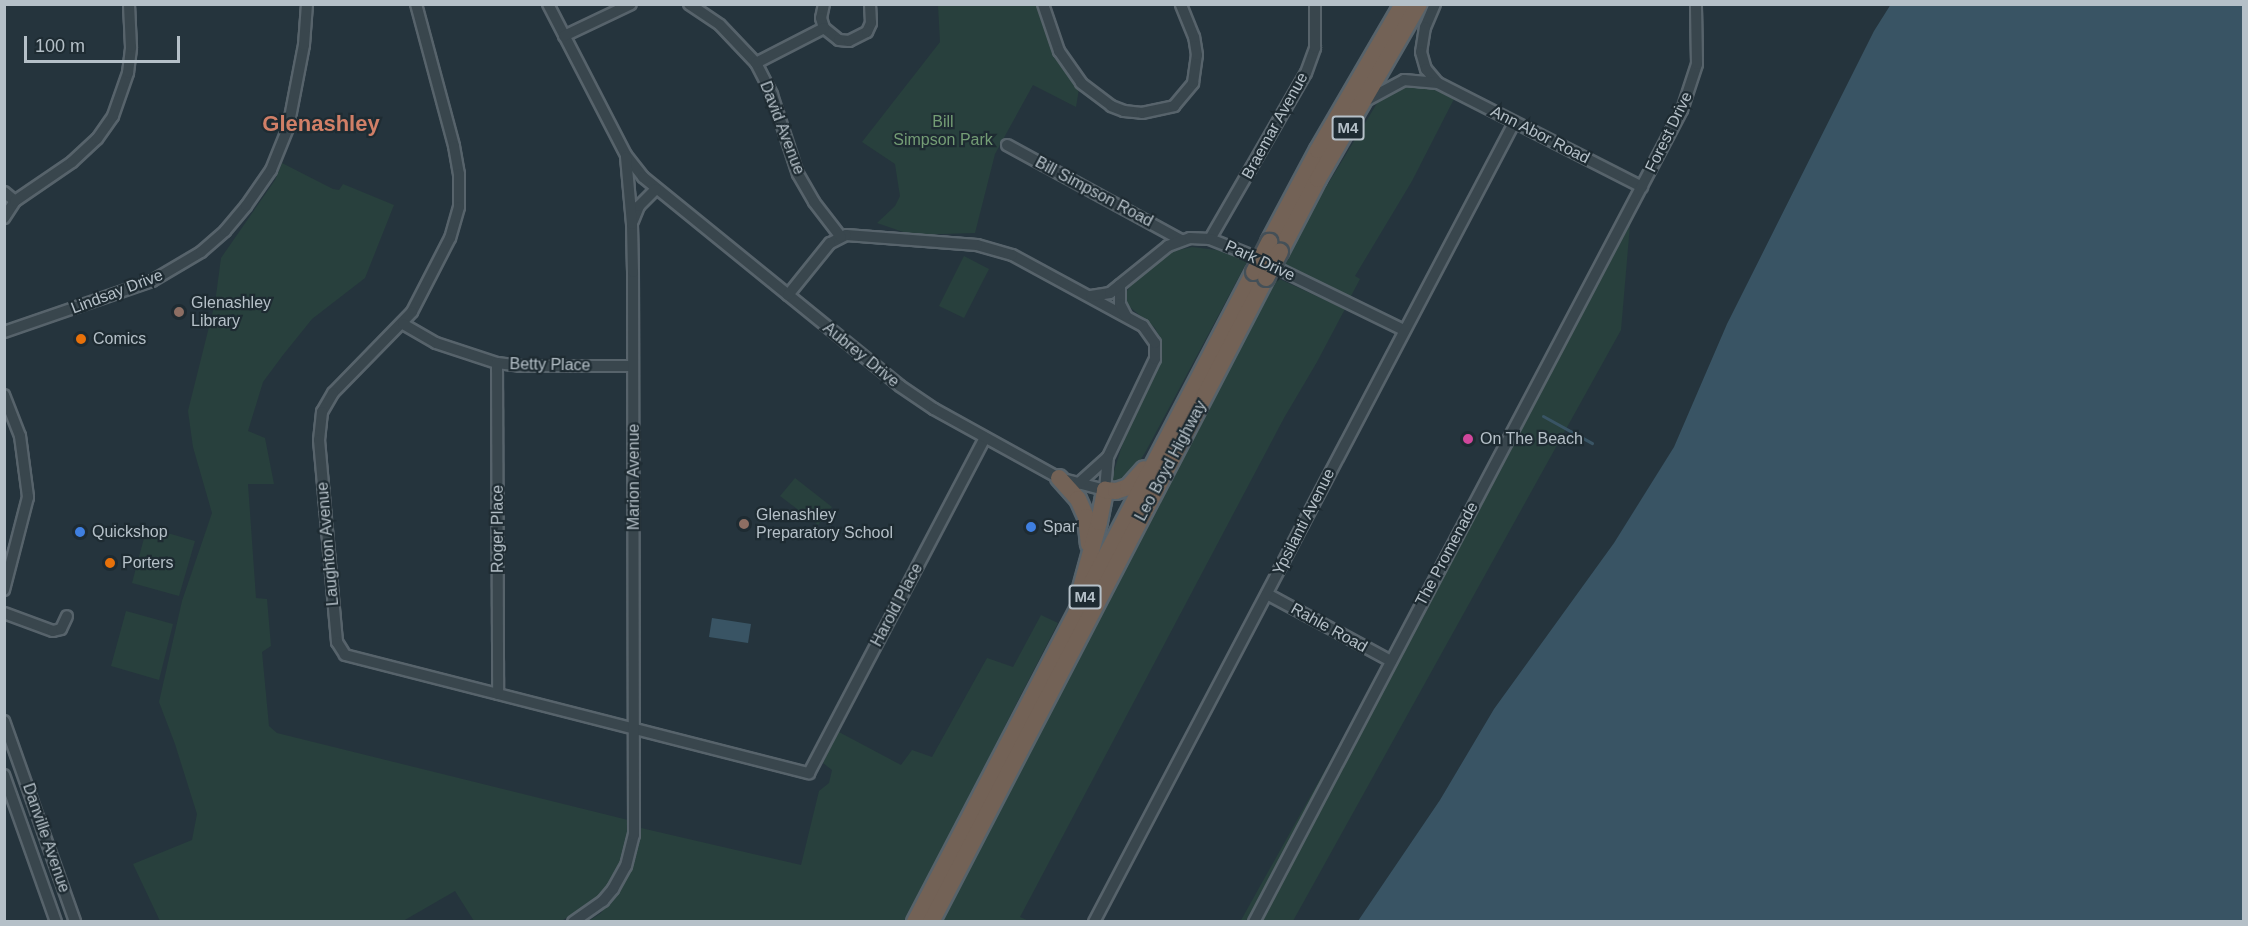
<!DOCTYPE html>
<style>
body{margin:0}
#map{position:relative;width:2248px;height:926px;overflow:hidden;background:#25343d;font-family:Helvetica,sans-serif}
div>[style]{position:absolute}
.green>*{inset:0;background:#28403d}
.water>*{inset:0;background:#395464}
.stream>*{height:3px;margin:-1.5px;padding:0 1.5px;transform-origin:1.5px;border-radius:1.5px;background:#395464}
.roads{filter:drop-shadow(2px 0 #57636b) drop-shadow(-2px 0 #57636b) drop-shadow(0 2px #57636b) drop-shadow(0 -2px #57636b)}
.minor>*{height:10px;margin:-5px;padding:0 5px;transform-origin:5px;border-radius:5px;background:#39464d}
.highway>*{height:16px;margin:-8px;padding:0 8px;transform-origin:8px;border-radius:8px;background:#736256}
.bridges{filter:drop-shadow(2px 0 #445058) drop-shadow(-2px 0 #445058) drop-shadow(0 2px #445058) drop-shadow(0 -2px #445058)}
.highway-bridge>*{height:16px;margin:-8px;padding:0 8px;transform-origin:8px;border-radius:8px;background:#736256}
.dots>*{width:16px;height:16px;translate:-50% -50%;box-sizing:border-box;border:3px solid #1e2b32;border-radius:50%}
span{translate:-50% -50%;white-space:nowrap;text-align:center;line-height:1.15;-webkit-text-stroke:4.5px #1e2b32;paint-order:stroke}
.shield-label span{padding:2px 4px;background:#1e2b32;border:2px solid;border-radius:4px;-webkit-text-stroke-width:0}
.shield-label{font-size:15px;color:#b5c0c8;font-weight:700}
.park-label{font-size:16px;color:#749d75}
.street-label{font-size:16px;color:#b5c0c8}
.poi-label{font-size:16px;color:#b5c0c8}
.left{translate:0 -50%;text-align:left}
.district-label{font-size:22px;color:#d17f67;font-weight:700}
.frame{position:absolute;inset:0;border:6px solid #b5c0c8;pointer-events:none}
.scale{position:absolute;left:24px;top:36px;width:156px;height:27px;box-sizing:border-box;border:3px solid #b5c0c8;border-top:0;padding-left:8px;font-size:18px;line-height:21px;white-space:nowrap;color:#b5c0c8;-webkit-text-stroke:4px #1e2b32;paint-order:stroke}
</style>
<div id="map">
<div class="green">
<div style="clip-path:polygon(938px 5px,1046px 5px,1061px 54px,1079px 89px,1076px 107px,1033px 85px,995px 154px,975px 233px,912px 235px,877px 223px,895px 206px,900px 196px,895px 164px,862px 142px,940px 42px)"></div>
<div style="clip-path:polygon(1408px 85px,1428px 86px,1454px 99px,1412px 181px,1355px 276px,1360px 279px,1350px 298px,1282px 265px,1292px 243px,1379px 100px,1388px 92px)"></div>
<div style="clip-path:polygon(282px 163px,333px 189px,339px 190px,343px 184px,394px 205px,365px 278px,312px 319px,283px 355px,263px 382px,248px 431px,265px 438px,274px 484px,248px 484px,256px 598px,267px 599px,271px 646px,262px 652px,269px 726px,277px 733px,628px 820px,625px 857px,610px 883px,599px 897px,560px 922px,474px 921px,455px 891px,403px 921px,160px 921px,133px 864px,192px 840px,197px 814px,175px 744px,159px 702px,182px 601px,212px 513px,193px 447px,188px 411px,215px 303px,221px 258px,275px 180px)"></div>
<div style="clip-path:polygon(1630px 225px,1621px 330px,1293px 921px,1240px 922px)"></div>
<div style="clip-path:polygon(1192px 247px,1217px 250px,1248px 260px,1146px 451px,1129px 478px,1116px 485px,1110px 484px,1125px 436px,1162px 357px,1161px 340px,1155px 328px,1125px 303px,1124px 296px,1134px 280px,1170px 252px)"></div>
<div style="clip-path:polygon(964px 256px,989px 269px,964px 318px,939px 306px)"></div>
<div style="clip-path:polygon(1275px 277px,1345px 309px,1317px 362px,1284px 418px,1020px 917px,1029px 921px,939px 922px)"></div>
<div style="clip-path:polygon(795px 478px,832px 507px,818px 525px,780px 496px)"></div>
<div style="clip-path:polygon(147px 527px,195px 541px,179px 596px,132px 583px)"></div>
<div style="clip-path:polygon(126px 611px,173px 624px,159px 680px,111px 666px)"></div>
<div style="clip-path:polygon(1041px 615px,1058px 623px,1005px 726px,976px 795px,909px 921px,587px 922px,601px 913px,623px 883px,635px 859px,641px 828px,801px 865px,819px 791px,829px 783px,832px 770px,823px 763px,837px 731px,901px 765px,912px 750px,932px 757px,987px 658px,1013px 667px)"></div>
</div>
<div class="water">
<div style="clip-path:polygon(1891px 4px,2243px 5px,2243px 921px,1358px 921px,1440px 800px,1494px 709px,1614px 543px,1674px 447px,1727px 324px,1874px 31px)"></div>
<div style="clip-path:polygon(712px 618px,751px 624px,748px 643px,709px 637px)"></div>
</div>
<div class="stream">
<div style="left:1543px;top:416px;width:56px;rotate:28.9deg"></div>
</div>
<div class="roads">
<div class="minor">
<div style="left:416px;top:4px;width:147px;rotate:75deg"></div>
<div style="left:454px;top:146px;width:28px;rotate:80deg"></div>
<div style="left:459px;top:174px;width:33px;rotate:90deg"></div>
<div style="left:459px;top:207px;width:32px;rotate:106deg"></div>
<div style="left:450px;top:238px;width:83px;rotate:117.2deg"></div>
<div style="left:412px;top:312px;width:113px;rotate:134.3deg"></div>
<div style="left:333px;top:393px;width:22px;rotate:120deg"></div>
<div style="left:322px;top:412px;width:28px;rotate:96deg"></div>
<div style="left:319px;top:440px;width:203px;rotate:84.9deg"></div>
<div style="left:337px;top:642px;width:15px;rotate:58deg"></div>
<div style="left:345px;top:655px;width:479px;rotate:14.3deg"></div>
<div style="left:809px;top:773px;width:378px;rotate:-62.3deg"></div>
<div style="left:548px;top:4px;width:170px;rotate:62.7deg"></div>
<div style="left:626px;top:155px;width:28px;rotate:52deg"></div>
<div style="left:643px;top:177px;width:331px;rotate:39.1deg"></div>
<div style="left:900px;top:386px;width:41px;rotate:34.1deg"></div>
<div style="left:934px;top:409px;width:143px;rotate:28.9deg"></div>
<div style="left:1059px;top:478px;width:48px;rotate:14.6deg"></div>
<div style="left:1105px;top:490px;width:33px;rotate:-85deg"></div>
<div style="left:1108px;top:457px;width:109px;rotate:-64.4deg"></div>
<div style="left:1155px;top:359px;width:16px;rotate:-90deg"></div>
<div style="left:1155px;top:343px;width:21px;rotate:-125deg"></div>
<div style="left:1143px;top:326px;width:149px;rotate:-151.5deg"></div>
<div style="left:1012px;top:255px;width:36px;rotate:-164deg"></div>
<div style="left:977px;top:245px;width:131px;rotate:-175.6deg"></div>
<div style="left:846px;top:235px;width:18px;rotate:153deg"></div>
<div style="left:830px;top:243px;width:67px;rotate:128.9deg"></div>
<div style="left:689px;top:4px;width:37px;rotate:34deg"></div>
<div style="left:720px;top:25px;width:52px;rotate:46.5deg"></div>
<div style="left:756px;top:63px;width:36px;rotate:63deg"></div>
<div style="left:772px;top:95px;width:83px;rotate:71.8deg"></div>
<div style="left:798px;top:174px;width:32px;rotate:60deg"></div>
<div style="left:814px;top:202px;width:44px;rotate:52.4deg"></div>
<div style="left:824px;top:4px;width:14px;rotate:102deg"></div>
<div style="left:821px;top:18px;width:10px;rotate:73deg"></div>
<div style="left:824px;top:28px;width:19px;rotate:39deg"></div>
<div style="left:839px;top:40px;width:10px;rotate:6deg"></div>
<div style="left:849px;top:41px;width:20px;rotate:-27deg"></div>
<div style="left:867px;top:32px;width:10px;rotate:-66deg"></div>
<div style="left:871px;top:23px;width:19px;rotate:-93deg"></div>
<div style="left:1043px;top:4px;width:50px;rotate:71.2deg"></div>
<div style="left:1059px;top:51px;width:39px;rotate:55deg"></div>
<div style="left:1081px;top:83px;width:38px;rotate:37deg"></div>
<div style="left:1111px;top:106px;width:14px;rotate:21deg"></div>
<div style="left:1124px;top:111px;width:18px;rotate:6deg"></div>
<div style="left:1142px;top:113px;width:33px;rotate:-12deg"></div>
<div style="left:1174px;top:106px;width:30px;rotate:-50deg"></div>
<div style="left:1193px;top:83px;width:28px;rotate:-82deg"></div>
<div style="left:1197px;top:55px;width:18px;rotate:-99deg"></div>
<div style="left:1194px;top:37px;width:35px;rotate:-112deg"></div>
<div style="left:1435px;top:4px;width:25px;rotate:113deg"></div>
<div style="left:1425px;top:27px;width:25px;rotate:99deg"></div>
<div style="left:1421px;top:52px;width:18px;rotate:74deg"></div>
<div style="left:1426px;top:69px;width:17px;rotate:50deg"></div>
<div style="left:564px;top:36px;width:74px;rotate:-25.5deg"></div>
<div style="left:756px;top:63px;width:76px;rotate:-27.2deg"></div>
<div style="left:1367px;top:100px;width:42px;rotate:-28.4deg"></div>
<div style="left:1404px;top:80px;width:34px;rotate:5deg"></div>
<div style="left:1438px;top:83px;width:229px;rotate:27deg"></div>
<div style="left:1007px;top:145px;width:198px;rotate:28.6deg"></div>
<div style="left:4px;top:192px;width:14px;rotate:39deg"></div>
<div style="left:4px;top:218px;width:20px;rotate:-57deg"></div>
<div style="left:15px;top:201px;width:69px;rotate:-34.4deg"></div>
<div style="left:72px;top:162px;width:34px;rotate:-43deg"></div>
<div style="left:97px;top:139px;width:28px;rotate:-55deg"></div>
<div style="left:113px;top:116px;width:46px;rotate:-70.8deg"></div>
<div style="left:128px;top:73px;width:26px;rotate:-83deg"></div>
<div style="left:131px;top:47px;width:43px;rotate:-92.7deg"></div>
<div style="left:633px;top:221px;width:16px;rotate:-68deg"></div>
<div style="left:639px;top:206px;width:24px;rotate:-45deg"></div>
<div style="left:1210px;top:239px;width:192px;rotate:-60deg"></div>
<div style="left:1306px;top:73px;width:27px;rotate:-70deg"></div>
<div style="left:1315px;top:48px;width:44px;rotate:-90deg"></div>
<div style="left:1120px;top:285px;width:19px;rotate:90deg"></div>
<div style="left:1120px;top:304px;width:13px;rotate:63deg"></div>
<div style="left:1091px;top:296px;width:19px;rotate:-9deg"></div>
<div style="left:1110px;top:293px;width:75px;rotate:-39deg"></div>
<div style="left:1168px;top:246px;width:23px;rotate:-20deg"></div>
<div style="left:1190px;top:238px;width:20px;rotate:3deg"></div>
<div style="left:1210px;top:239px;width:43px;rotate:21.8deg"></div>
<div style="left:1250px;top:255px;width:171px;rotate:26deg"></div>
<div style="left:403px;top:324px;width:38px;rotate:30deg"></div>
<div style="left:436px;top:343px;width:64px;rotate:18.2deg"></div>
<div style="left:497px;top:363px;width:23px;rotate:7deg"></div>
<div style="left:520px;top:366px;width:113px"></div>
<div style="left:4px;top:332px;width:157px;rotate:-19deg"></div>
<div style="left:152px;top:281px;width:57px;rotate:-30.6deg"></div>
<div style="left:201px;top:252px;width:32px;rotate:-41deg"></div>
<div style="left:225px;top:231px;width:33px;rotate:-50deg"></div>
<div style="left:246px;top:206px;width:44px;rotate:-55.2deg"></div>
<div style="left:271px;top:170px;width:45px;rotate:-68deg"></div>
<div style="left:288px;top:128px;width:85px;rotate:-79.1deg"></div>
<div style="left:304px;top:45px;width:41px;rotate:-85.8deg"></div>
<div style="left:497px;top:363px;width:331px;rotate:89.8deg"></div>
<div style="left:4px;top:395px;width:44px;rotate:68.7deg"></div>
<div style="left:20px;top:436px;width:62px;rotate:82.5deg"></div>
<div style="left:28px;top:497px;width:96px;rotate:104.5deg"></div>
<div style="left:1078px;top:484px;width:40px;rotate:-42deg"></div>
<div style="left:1267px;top:594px;width:141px;rotate:28.4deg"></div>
<div style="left:4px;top:613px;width:52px;rotate:20.2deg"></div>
<div style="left:53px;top:631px;width:8px;rotate:-14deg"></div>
<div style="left:61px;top:629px;width:14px;rotate:-65deg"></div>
<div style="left:4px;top:721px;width:213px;rotate:70.5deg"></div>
<div style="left:4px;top:775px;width:156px;rotate:70.5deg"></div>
<div style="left:573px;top:922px;width:37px;rotate:-35deg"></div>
<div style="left:603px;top:901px;width:16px;rotate:-50deg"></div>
<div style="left:613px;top:889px;width:26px;rotate:-61deg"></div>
<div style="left:626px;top:866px;width:32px;rotate:-76deg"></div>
<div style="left:634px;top:835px;width:563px;rotate:-90.1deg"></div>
<div style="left:633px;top:272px;width:48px;rotate:-91.2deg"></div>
<div style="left:632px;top:224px;width:67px;rotate:-95.1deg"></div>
<div style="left:1094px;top:922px;width:903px;rotate:-62.27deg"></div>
<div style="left:1254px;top:922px;width:918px;rotate:-62.21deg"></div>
<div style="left:1682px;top:110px;width:48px;rotate:-71.9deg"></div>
<div style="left:1697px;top:64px;width:60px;rotate:-91deg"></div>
</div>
<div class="highway">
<div style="left:1269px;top:242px;width:104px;rotate:-62deg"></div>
<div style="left:1318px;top:150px;width:169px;rotate:-59.8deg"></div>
<div style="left:1280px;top:252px;width:82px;rotate:-62.5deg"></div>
<div style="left:1318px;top:179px;width:202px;rotate:-60deg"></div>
<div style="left:1059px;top:478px;width:28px;rotate:48deg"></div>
<div style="left:1078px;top:499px;width:20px;rotate:66deg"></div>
<div style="left:1086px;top:517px;width:27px;rotate:84deg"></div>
<div style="left:1081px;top:588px;width:68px;rotate:-74.7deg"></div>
<div style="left:1099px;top:522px;width:33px;rotate:-79deg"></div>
<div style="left:1105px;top:490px;width:11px;rotate:5deg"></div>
<div style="left:1116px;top:491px;width:13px;rotate:-18deg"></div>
<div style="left:1128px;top:487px;width:24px;rotate:-48deg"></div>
<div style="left:915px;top:922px;width:733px;rotate:-62.46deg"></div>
<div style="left:931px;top:922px;width:726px;rotate:-62.52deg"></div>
</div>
</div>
<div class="bridges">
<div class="highway-bridge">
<div style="left:1254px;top:272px;width:34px;rotate:-63deg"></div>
<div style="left:1266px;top:278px;width:30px;rotate:-62deg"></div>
</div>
</div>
<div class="dots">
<div style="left:179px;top:312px;background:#8d6e63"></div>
<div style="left:81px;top:339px;background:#e8710a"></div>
<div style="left:1468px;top:439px;background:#d1479c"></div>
<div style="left:744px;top:524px;background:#8d6e63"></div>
<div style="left:1031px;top:527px;background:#3f7fe0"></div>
<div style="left:80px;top:532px;background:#3f7fe0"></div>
<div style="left:110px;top:563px;background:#e8710a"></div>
</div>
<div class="shield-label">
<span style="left:1348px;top:128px">M4</span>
<span style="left:1085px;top:597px">M4</span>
</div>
<div class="park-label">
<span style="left:943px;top:131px">Bill<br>Simpson Park</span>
</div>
<div class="street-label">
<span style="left:1275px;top:126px;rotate:-61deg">Braemar Avenue</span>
<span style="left:782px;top:128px;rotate:69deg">David Avenue</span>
<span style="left:1669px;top:132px;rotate:-64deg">Forest Drive</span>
<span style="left:1540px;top:135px;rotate:27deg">Ann Abor Road</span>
<span style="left:1094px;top:192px;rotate:28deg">Bill Simpson Road</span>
<span style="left:1260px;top:261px;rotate:25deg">Park Drive</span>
<span style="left:117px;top:292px;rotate:-21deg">Lindsay Drive</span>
<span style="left:861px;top:355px;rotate:39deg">Aubrey Drive</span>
<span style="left:550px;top:365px;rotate:1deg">Betty Place</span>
<span style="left:1171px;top:461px;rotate:-62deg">Leo Boyd Highway</span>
<span style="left:634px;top:477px;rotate:-90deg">Marion Avenue</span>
<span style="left:1304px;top:522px;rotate:-63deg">Ypsilanti Avenue</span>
<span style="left:498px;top:529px;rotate:-90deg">Roger Place</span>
<span style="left:328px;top:544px;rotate:-95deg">Laughton Avenue</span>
<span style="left:1447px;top:554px;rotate:-62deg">The Promenade</span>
<span style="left:897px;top:605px;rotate:-62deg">Harold Place</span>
<span style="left:1329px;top:628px;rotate:29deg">Rahle Road</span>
<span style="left:46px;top:838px;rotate:71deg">Danville Avenue</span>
</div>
<div class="poi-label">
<span class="left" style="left:191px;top:312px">Glenashley<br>Library</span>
<span class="left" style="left:93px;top:339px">Comics</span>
<span class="left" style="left:1480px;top:439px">On The Beach</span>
<span class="left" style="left:756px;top:524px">Glenashley<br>Preparatory School</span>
<span class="left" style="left:1043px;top:527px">Spar</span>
<span class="left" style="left:92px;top:532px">Quickshop</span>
<span class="left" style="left:122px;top:563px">Porters</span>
</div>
<div class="district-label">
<span style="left:321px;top:124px">Glenashley</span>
</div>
<div class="frame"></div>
<div class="scale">100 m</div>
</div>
